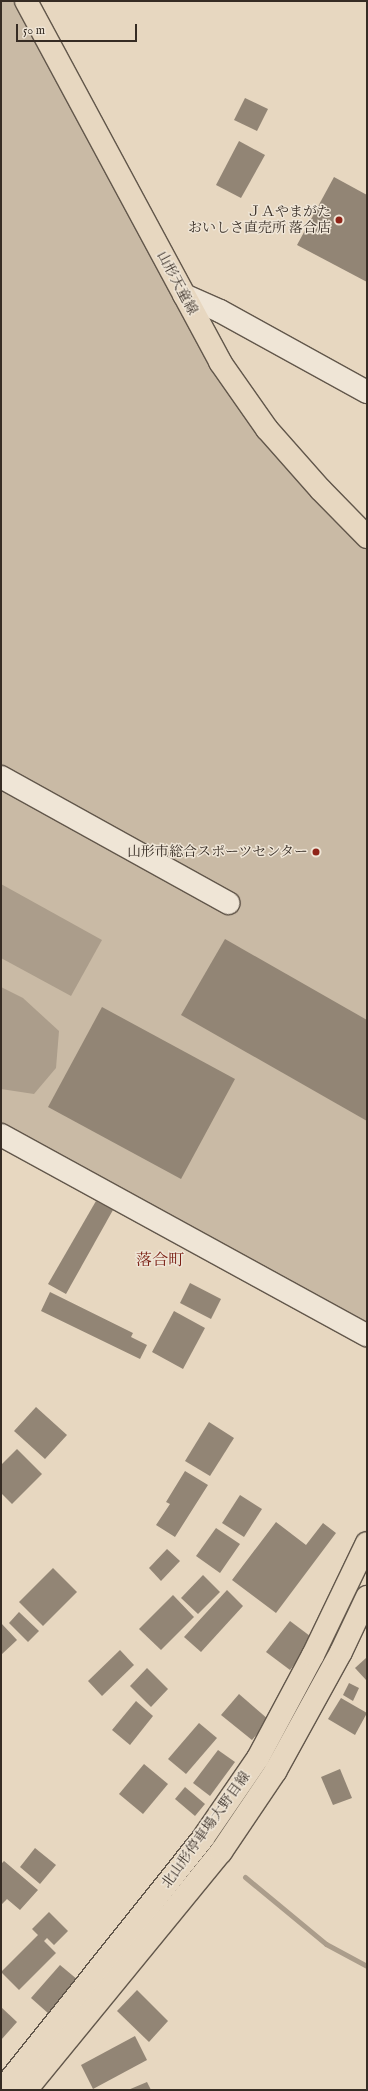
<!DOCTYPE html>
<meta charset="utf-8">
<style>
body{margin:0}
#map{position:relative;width:368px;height:2091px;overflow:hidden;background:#e7d7c0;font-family:"IM FELL English","Noto Serif JP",serif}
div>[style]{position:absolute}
.green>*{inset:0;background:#c9baa5}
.water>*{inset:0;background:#ab9d8b}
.stream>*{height:5px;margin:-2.5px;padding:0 2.5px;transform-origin:2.5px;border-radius:2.5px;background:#ab9d8b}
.building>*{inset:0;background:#928575}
.roads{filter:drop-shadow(1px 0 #62574b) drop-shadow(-1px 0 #62574b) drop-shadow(0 1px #62574b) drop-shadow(0 -1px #62574b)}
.minor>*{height:22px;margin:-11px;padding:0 11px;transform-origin:11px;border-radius:11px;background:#efe5d6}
.major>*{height:22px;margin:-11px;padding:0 11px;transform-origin:11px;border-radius:11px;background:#e7d7c0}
.dots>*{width:11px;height:11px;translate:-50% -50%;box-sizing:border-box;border:2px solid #efe5d6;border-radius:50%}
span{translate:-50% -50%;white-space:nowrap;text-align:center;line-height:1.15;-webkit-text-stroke:3px #efe5d6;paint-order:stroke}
.poi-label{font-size:14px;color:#362c24}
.right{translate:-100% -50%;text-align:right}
.street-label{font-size:14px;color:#362c24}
.quarter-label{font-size:16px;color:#7a1f14}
.frame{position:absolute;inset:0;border:2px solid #362c24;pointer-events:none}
.scale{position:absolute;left:16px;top:24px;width:121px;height:18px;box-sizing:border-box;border:2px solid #362c24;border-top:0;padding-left:5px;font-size:12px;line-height:14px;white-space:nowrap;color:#362c24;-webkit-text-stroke:3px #efe5d6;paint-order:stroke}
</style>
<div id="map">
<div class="green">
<div style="clip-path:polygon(1px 1px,12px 1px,126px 189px,220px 362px,367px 537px,367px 1335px,1px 1135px)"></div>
</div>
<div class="water">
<div style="clip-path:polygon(1px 884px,102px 940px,71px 996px,1px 958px)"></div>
<div style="clip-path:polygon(1px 987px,23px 998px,59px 1031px,56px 1068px,34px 1094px,1px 1089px)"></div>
</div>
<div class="stream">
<div style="left:245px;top:1877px;width:105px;rotate:39.6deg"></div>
<div style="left:326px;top:1944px;width:47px;rotate:28.2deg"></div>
</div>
<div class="building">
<div style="clip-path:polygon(245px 98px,268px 109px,257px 131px,234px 120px)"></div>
<div style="clip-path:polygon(239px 141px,265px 155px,241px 198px,216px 185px)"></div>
<div style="clip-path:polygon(334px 177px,367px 195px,367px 282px,297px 245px)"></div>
<div style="clip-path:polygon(225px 939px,367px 1020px,367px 1121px,181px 1015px)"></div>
<div style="clip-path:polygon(102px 1007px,235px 1079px,181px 1179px,48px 1107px)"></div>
<div style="clip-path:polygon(96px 1201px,113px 1210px,66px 1294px,48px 1284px)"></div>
<div style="clip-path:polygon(190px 1283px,221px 1299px,211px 1319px,180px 1303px)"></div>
<div style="clip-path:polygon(50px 1292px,133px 1333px,131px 1337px,147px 1345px,140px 1359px,41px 1311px)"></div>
<div style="clip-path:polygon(174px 1311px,205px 1328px,183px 1369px,152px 1352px)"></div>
<div style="clip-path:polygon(36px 1407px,67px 1435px,45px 1459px,14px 1431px)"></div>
<div style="clip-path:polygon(209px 1422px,234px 1438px,210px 1476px,185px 1461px)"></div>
<div style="clip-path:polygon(17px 1449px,42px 1474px,12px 1504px,1px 1493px,1px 1465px)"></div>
<div style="clip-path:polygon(185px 1471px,208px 1485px,175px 1537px,156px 1525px,170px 1504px,166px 1502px)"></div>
<div style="clip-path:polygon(240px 1495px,262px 1509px,244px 1537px,222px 1523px)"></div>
<div style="clip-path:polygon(276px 1522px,306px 1545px,323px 1523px,336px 1533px,276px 1613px,232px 1580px)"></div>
<div style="clip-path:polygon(216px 1528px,240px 1544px,220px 1573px,196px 1556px)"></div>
<div style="clip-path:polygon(167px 1549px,180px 1561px,161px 1581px,149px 1568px)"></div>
<div style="clip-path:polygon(53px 1568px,77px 1592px,43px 1626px,19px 1602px)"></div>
<div style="clip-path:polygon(203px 1575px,220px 1592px,198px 1614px,181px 1598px)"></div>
<div style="clip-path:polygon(227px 1590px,243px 1606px,201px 1652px,184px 1637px)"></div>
<div style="clip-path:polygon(173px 1595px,194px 1617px,161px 1650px,139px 1629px)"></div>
<div style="clip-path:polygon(19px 1612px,39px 1631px,28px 1642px,9px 1623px)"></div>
<div style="clip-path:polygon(290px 1621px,314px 1639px,290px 1670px,266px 1652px)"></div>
<div style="clip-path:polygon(1px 1623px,17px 1640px,1px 1655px)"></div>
<div style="clip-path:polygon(120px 1650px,134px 1665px,102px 1696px,88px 1681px)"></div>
<div style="clip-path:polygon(366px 1658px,367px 1659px,367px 1681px,355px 1668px)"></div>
<div style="clip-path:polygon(147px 1668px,168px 1689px,151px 1707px,130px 1686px)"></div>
<div style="clip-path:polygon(349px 1683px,359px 1688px,353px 1701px,343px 1695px)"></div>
<div style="clip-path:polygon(239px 1694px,269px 1720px,252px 1740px,221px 1715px)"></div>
<div style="clip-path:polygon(341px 1698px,367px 1713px,355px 1735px,328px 1719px)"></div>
<div style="clip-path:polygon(136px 1701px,153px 1716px,130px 1745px,112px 1730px)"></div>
<div style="clip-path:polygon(199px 1723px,217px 1738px,186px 1774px,168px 1759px)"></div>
<div style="clip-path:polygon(218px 1750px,235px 1762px,210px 1796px,193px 1783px)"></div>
<div style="clip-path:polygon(144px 1764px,168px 1784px,143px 1814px,119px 1794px)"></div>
<div style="clip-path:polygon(340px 1769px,352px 1798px,333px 1805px,321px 1777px)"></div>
<div style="clip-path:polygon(185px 1787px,205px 1804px,195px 1816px,175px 1799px)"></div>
<div style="clip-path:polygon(35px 1848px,56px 1865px,40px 1884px,20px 1867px)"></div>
<div style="clip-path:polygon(4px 1861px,38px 1890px,20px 1910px,7px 1899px,1px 1905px,1px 1864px)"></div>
<div style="clip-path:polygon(49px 1912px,68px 1931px,54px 1945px,47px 1938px,44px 1941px,56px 1953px,19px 1990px,1px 1972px,38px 1935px,32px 1929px)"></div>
<div style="clip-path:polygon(60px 1965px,78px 1980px,49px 2014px,31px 1998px)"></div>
<div style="clip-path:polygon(137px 1990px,168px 2021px,149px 2042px,117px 2011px)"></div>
<div style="clip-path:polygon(1px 2007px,17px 2022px,1px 2040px)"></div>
<div style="clip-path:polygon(135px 2036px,147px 2060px,93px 2089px,81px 2065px)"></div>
<div style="clip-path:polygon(147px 2082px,151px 2090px,128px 2090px)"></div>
</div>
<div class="roads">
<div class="minor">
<div style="left:184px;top:295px;width:39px;rotate:24deg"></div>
<div style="left:220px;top:311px;width:168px;rotate:28.9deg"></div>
<div style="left:1px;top:777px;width:260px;rotate:29deg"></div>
<div style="left:1px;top:1135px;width:417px;rotate:28.7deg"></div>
</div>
<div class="major">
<div style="left:26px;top:1px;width:410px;rotate:61.7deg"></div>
<div style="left:220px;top:362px;width:82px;rotate:55deg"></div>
<div style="left:267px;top:429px;width:81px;rotate:48.5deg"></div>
<div style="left:321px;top:490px;width:66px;rotate:45.6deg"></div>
<div style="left:2px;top:2090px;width:322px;rotate:-51.4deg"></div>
<div style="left:203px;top:1838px;width:97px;rotate:-55.5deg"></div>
<div style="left:258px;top:1758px;width:117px;rotate:-61.9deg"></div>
<div style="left:313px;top:1655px;width:124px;rotate:-64.3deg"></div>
<div style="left:26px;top:2090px;width:308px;rotate:-50.7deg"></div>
<div style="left:221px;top:1852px;width:97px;rotate:-56deg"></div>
<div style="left:275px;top:1772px;width:137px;rotate:-61.2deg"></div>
<div style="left:341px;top:1652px;width:61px;rotate:-64.7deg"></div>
</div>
</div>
<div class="dots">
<div style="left:339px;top:220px;background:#8f2418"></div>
<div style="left:316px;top:852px;background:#8f2418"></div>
</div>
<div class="poi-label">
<span class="right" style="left:331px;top:220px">ＪＡやまがた<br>おいしさ直売所 落合店</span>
<span class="right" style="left:308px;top:852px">山形市総合スポーツセンター</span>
</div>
<div class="street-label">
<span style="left:177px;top:283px;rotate:62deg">山形天童線</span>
<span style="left:206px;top:1830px;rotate:-54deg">北山形停車場大野目線</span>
</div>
<div class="quarter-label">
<span style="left:160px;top:1261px">落合町</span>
</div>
<div class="frame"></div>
<div class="scale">50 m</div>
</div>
